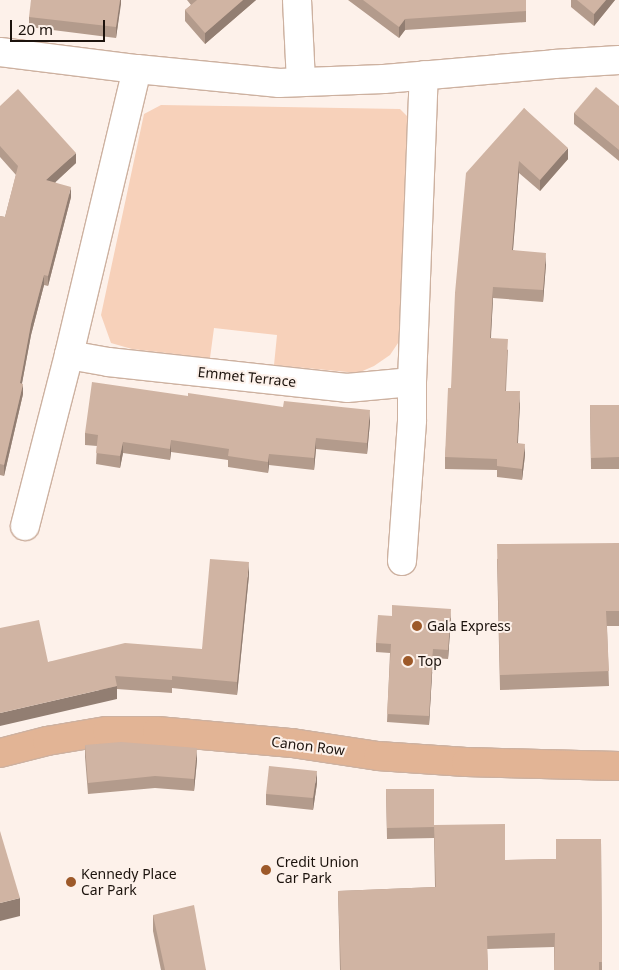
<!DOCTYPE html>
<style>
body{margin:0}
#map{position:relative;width:619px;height:970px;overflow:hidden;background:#fdf1ea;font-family:"Noto Sans",sans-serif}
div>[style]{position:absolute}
.green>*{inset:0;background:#f7d1ba}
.roads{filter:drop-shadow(1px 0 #cdb1a0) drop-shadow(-1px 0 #cdb1a0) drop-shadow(0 1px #cdb1a0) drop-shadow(0 -1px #cdb1a0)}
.minor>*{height:28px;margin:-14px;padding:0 14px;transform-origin:14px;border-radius:14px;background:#fff}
.major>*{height:28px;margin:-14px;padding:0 14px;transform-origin:14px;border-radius:14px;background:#e2b495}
.wall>*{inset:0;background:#b39b8c}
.shaded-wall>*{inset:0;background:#927e72}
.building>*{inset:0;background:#d0b4a3}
.dots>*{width:14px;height:14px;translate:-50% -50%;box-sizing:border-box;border:2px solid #fdf1ea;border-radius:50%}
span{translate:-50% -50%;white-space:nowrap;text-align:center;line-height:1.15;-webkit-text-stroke:4px #fdf1ea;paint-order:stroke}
.street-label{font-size:14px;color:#1c130d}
.poi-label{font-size:14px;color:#1c130d}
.left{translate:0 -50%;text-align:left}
.scale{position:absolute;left:10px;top:20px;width:95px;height:22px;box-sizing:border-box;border:2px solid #1c130d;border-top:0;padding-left:6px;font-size:15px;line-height:18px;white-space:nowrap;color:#1c130d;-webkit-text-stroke:4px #fdf1ea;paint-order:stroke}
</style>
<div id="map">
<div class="green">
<div style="clip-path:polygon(161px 105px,400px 109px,410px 119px,402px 337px,390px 355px,374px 366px,358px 373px,274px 365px,277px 335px,214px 328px,210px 358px,132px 349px,111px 343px,101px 315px,144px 114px)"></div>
</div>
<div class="roads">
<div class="minor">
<div style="left:297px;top:0;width:81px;rotate:87.2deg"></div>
<div style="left:0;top:52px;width:138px;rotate:7.1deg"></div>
<div style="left:137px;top:69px;width:143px;rotate:5.6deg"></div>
<div style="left:279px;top:83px;width:105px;rotate:-2.2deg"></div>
<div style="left:384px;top:79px;width:171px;rotate:-5deg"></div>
<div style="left:554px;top:64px;width:65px;rotate:-3.5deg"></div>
<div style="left:137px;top:69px;width:294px;rotate:103.4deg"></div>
<div style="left:69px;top:355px;width:40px;rotate:10deg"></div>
<div style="left:108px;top:362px;width:240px;rotate:6.2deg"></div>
<div style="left:347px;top:388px;width:65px;rotate:-5.3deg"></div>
<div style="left:412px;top:382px;width:307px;rotate:-87.8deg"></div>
<div style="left:25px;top:526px;width:177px;rotate:-75.6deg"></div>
<div style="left:402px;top:561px;width:141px;rotate:-85.9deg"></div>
<div style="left:412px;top:420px;width:38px;rotate:-90deg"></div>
</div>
<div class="major">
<div style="left:0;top:753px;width:49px;rotate:-14.3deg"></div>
<div style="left:47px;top:741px;width:61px;rotate:-9.5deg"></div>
<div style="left:107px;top:731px;width:50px"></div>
<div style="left:157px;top:731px;width:136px;rotate:5.1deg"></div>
<div style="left:292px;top:743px;width:87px;rotate:8.6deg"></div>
<div style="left:378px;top:756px;width:88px;rotate:3.9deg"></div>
<div style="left:466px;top:762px;width:153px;rotate:1.5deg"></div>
</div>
</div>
<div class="wall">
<div style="clip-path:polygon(121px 0,116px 38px,29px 27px,29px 17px)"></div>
<div style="clip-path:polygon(187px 0,256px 0,205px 44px,185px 21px,185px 10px,191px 5px)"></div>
<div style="clip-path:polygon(348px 0,526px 0,526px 22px,405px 30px,399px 38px)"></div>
<div style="clip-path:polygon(571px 0,615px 0,594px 26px,571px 7px)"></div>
<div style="clip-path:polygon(0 106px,76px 163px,55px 182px,71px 197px,48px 286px,44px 285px,31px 335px,22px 383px,23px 394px,4px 476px,0 475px,0 216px,5px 217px,16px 175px,0 157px)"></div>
<div style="clip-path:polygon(619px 106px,619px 161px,574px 124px,574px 113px)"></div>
<div style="clip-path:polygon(524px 108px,568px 159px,540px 191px,519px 173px,513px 250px,546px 264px,543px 302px,493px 298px,491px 338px,508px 350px,506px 391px,520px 403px,518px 443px,525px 455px,522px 480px,497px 477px,497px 470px,445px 469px,445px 457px,451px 388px)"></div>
<div style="clip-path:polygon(188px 396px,370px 422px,367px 454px,316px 449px,314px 470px,269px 465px,268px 473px,228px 467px,228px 460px,171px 452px,170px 460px,123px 453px,120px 468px,96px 464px,97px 446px,85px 445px,85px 433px)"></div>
<div style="clip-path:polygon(590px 405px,619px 405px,619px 469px,591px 469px)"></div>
<div style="clip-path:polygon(619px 543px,619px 626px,607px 626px,609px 686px,500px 690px,497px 559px)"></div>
<div style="clip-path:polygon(249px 575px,237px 695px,172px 688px,172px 693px,117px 689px,117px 699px,48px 662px,202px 649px)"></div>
<div style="clip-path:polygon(451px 618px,448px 659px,433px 658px,429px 725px,387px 722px,390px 653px,376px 652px,376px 643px)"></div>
<div style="clip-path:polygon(85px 745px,197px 760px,194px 791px,155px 788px,88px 794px,85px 757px)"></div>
<div style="clip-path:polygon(317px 783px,313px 810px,266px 805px,266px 794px)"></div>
<div style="clip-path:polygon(386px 789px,434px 825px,505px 860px,556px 859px,601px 839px,602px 970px,554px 970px,554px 947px,487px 949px,488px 970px,340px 970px,338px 891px,435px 887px,434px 838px,387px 839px)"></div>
<div style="clip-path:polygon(153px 915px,206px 970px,161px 970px,153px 931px)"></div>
</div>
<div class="shaded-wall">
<div style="clip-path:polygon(120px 0,121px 0,121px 4px,116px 38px,116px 27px)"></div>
<div style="clip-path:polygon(243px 0,256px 0,205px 44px,205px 33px)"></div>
<div style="clip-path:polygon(606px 0,615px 0,594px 26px,594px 14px)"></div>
<div style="clip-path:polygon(405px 19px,405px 30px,399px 38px,399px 27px)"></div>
<div style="clip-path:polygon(568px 148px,568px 159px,540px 191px,540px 180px)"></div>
<div style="clip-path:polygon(76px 153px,76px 163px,46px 191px,46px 180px)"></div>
<div style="clip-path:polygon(519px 161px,519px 173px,512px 262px,512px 250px)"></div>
<div style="clip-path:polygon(71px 187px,71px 197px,48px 286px,48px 276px)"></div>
<div style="clip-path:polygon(546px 253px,546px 264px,543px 302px,543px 290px)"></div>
<div style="clip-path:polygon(44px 275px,44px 285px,31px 335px,20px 394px,20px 383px,31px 324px)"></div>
<div style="clip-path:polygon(493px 287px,493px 298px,490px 349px,490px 338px)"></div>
<div style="clip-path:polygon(23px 384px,23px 394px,4px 476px,4px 465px)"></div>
<div style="clip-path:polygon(520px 391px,520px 403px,517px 454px,517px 443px)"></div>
<div style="clip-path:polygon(370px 410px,370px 422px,367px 454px,367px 443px)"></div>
<div style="clip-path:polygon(316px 438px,316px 449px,314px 470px,314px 458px)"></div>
<div style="clip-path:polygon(171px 440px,171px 452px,170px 460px,170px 449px)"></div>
<div style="clip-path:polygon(123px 442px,123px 453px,120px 468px,120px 456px)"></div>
<div style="clip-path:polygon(525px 444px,525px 455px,522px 480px,522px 469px)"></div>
<div style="clip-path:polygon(269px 454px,269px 465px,268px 473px,268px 462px)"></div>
<div style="clip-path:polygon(249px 562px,249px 575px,237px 695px,237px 682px)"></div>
<div style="clip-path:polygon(451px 609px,451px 618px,448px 659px,448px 650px)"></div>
<div style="clip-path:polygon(433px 649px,433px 658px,429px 725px,429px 716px)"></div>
<div style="clip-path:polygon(117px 686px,117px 699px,0 726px,0 713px)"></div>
<div style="clip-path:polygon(197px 748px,197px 760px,194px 791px,194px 779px)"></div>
<div style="clip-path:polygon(317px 771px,317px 783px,313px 810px,313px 798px)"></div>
<div style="clip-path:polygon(20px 898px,20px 916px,0 921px,0 903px)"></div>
</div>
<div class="building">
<div style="clip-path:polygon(31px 0,120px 0,116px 27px,29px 17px)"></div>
<div style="clip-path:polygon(197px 0,243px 0,205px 33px,185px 10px)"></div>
<div style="clip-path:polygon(363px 0,526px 0,526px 11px,405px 19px,399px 27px)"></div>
<div style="clip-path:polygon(577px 0,606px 0,594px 14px)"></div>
<div style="clip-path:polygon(596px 87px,619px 106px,619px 150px,574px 113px)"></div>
<div style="clip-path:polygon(18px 89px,76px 153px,46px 180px,71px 187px,48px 276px,44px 275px,31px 324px,20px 383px,23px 384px,4px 465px,0 464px,0 216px,5px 217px,18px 166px,0 146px,0 106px)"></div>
<div style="clip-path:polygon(524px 108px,568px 148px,540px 180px,519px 161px,512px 250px,546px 253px,543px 290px,493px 287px,490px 338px,508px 339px,505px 391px,520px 391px,517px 443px,525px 444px,522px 469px,497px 466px,497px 459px,445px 457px,448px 388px,451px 388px,455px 293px,466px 173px)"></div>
<div style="clip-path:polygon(92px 382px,188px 396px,188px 393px,283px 407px,284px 401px,370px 410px,367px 443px,316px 438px,314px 458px,269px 454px,268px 462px,228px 456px,229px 449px,171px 440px,170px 449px,123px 442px,120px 456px,96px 453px,98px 435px,85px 433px)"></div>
<div style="clip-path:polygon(590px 405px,619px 405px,619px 457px,591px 458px)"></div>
<div style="clip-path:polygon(619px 543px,619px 611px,606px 611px,609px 671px,500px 675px,497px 544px)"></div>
<div style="clip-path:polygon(210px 559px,249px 562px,237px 682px,172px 676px,172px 680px,115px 676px,117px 686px,0 713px,0 628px,39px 620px,48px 662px,125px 643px,202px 649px)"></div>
<div style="clip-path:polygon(392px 605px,451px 609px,448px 650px,433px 649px,429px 716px,387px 714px,391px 644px,376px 643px,378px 615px,392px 616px)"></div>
<div style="clip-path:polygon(121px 742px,197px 748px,194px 779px,155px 776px,88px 783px,85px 745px)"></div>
<div style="clip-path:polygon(269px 766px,317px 771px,313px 798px,266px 794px)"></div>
<div style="clip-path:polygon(386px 789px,434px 789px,434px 827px,387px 828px)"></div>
<div style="clip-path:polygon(505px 824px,505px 860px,556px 859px,556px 839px,601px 839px,602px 962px,599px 962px,599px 970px,554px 970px,555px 933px,487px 936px,488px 970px,341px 970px,338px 891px,436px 887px,434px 825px)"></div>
<div style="clip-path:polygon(0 831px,20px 898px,0 903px)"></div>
<div style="clip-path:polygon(194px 905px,206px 970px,165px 970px,153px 915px)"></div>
</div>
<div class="dots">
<div style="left:417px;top:626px;background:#9d5929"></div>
<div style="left:408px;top:661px;background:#9d5929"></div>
<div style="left:266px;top:870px;background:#9d5929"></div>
<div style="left:71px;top:882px;background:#9d5929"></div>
</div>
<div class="street-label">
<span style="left:247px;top:377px;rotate:6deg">Emmet Terrace</span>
<span style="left:308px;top:746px;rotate:7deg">Canon Row</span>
</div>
<div class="poi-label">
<span class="left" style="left:427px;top:626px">Gala Express</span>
<span class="left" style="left:418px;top:661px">Top</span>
<span class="left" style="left:276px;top:870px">Credit Union<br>Car Park</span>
<span class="left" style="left:81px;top:882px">Kennedy Place<br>Car Park</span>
</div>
<div class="scale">20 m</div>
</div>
